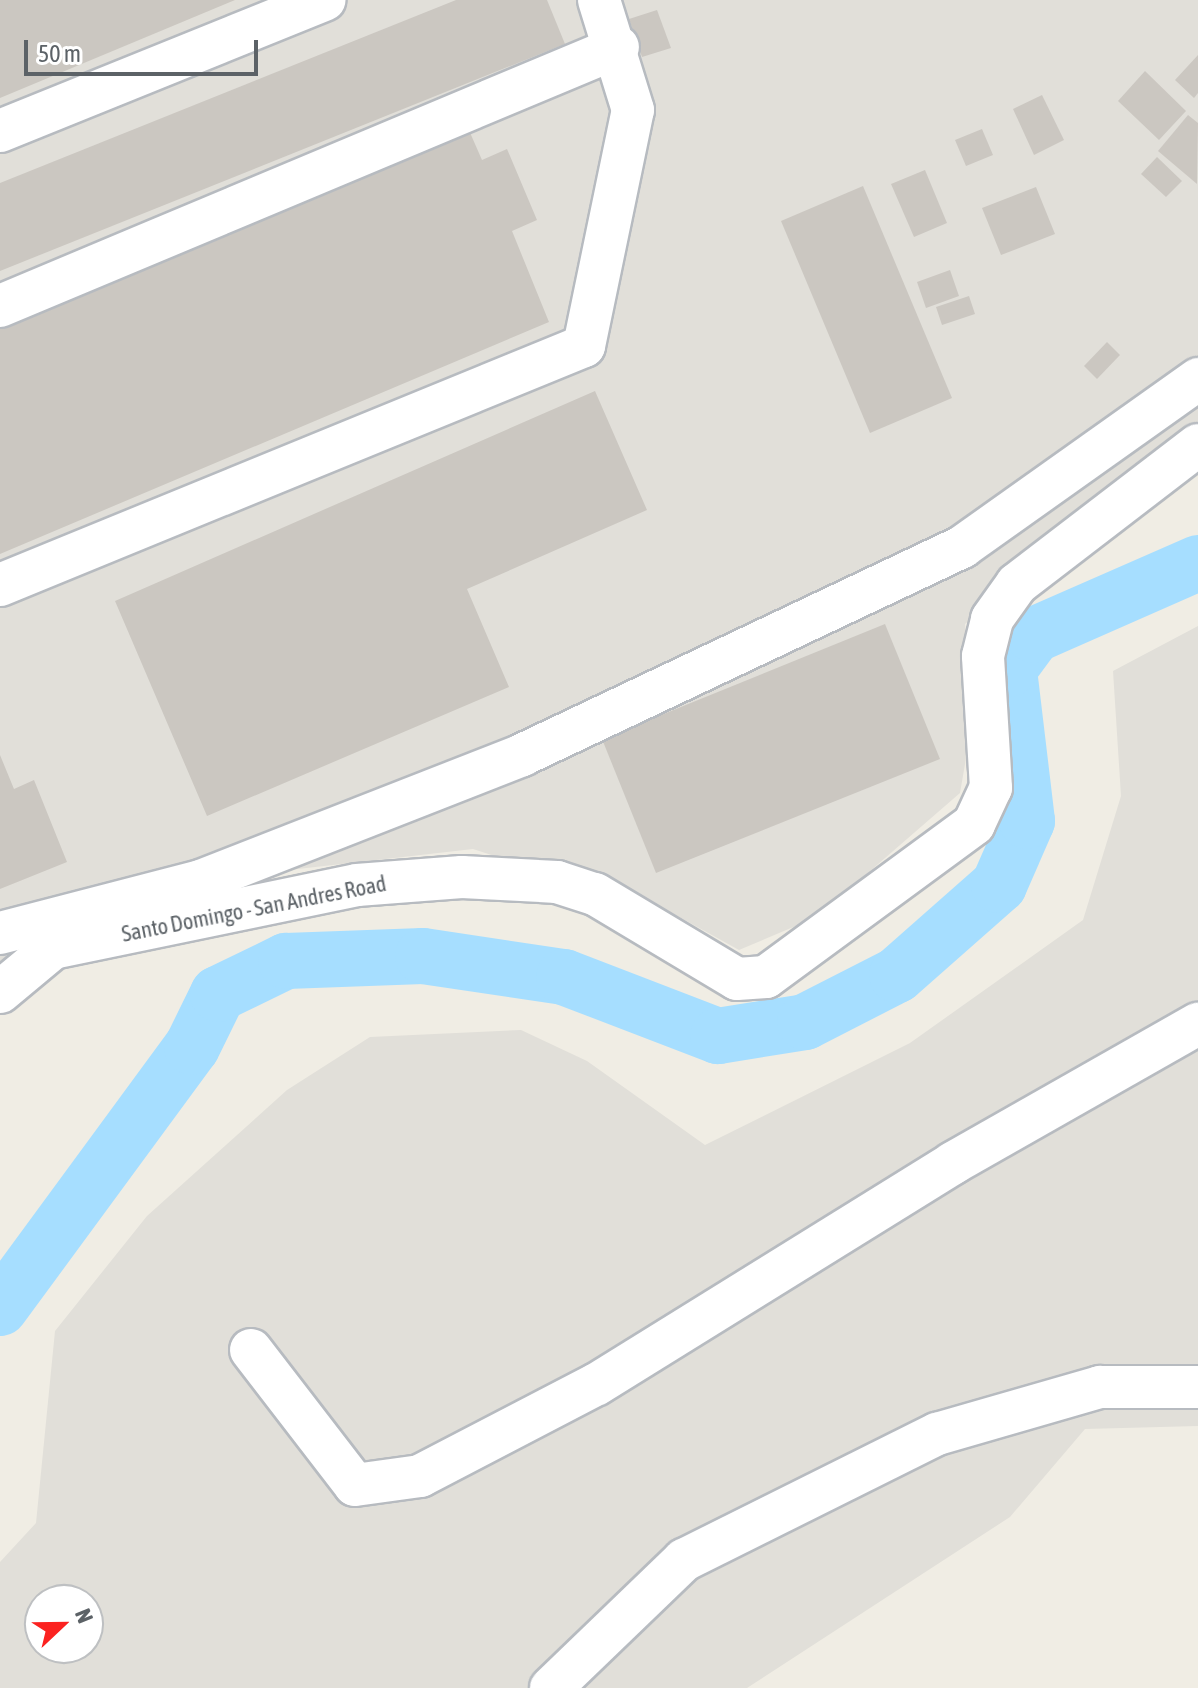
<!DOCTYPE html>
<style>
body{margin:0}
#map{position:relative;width:1198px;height:1688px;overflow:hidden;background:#f0ede4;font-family:"Asap Condensed",sans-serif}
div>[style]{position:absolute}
.industrial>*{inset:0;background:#e1dfd9}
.river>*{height:56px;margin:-28px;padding:0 28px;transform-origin:28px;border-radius:28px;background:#a6deff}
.building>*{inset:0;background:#cbc7c1}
.roads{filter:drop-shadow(2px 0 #b7bbc0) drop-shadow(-2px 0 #b7bbc0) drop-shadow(0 2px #b7bbc0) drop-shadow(0 -2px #b7bbc0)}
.minor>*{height:42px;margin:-21px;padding:0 21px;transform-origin:21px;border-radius:21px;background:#fff}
span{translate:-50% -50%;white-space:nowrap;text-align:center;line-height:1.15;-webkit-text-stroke:8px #fff;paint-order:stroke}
.street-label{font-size:22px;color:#5c6267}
.north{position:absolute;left:24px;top:1584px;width:80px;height:80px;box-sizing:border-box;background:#fff;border:2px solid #bec0c2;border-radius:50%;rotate:68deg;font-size:22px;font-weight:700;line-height:32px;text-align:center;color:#5c6267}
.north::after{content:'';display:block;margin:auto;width:28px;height:36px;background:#fb2220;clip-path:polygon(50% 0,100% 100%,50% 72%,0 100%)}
.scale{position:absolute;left:24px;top:40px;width:234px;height:36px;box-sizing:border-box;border:4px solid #5c6267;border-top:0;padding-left:10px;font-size:24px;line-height:28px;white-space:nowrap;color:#5c6267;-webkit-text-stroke:6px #fff;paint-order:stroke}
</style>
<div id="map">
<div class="industrial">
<div style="clip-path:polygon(0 0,1198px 0,1198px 432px,965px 624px,973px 718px,960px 793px,817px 917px,739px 950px,674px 914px,473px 849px,236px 876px,0 966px)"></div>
<div style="clip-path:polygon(evenodd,1198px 626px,1198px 1426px,1085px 1429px,1010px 1517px,747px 1688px,0 1688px,0 1562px,36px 1523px,55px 1331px,147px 1216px,287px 1090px,370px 1037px,521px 1030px,587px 1061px,705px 1145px,910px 1043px,1083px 920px,1121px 796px,1113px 671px,1198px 626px,40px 1600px,88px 1600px,88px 1648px,40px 1648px,40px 1600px)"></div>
</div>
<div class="river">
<div style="left:0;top:1308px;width:324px;rotate:-53.7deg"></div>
<div style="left:192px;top:1047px;width:59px;rotate:-63.9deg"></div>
<div style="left:218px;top:994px;width:76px;rotate:-25.9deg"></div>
<div style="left:286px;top:961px;width:137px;rotate:-2.1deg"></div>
<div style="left:423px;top:956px;width:143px;rotate:8.5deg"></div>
<div style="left:564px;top:977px;width:165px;rotate:21deg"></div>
<div style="left:718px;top:1036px;width:88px;rotate:-9.1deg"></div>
<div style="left:805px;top:1022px;width:103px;rotate:-27.1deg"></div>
<div style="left:897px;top:975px;width:136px;rotate:-41.4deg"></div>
<div style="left:999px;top:885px;width:70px;rotate:-66.4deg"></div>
<div style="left:1027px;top:821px;width:153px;rotate:-96.8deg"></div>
<div style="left:1009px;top:669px;width:42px;rotate:-53.7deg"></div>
<div style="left:1034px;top:635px;width:179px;rotate:-23.7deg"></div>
</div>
<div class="building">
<div style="clip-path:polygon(0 0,235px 0,0 98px)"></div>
<div style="clip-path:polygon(456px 0,547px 0,565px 44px,0 271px,0 183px)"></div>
<div style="clip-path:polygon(657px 10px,671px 48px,642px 57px,629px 19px)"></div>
<div style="clip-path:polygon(1198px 55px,1198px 93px,1194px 98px,1175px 80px)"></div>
<div style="clip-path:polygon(1145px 71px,1186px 111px,1159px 140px,1118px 101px)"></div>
<div style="clip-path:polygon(1042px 95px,1064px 140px,1034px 155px,1013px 109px)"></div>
<div style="clip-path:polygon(1188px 115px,1198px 123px,1197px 184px,1158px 151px)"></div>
<div style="clip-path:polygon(468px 128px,482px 160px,507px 149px,537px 220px,512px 231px,549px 322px,0 554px,0 324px)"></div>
<div style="clip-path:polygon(982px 129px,993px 155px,966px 166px,955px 140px)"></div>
<div style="clip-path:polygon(1157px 157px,1182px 181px,1166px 197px,1141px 174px)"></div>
<div style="clip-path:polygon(925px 170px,947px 223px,914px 237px,891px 184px)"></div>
<div style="clip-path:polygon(863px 186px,952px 398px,870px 433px,781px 221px)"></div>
<div style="clip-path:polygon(1036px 187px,1055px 234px,1001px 255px,982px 208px)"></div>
<div style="clip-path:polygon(950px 270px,959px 296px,926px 308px,917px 282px)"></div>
<div style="clip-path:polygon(969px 296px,975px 314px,942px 325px,936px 307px)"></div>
<div style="clip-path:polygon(1107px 342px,1120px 355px,1097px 379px,1084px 366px)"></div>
<div style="clip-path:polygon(595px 391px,647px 510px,467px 589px,509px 687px,207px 816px,115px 601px)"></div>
<div style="clip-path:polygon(885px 624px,940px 759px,656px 873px,602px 739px)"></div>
<div style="clip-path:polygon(0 755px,14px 789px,34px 780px,67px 862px,0 889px)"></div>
</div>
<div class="roads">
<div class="minor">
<div style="left:0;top:131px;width:350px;rotate:-22deg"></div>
<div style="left:0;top:306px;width:670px;rotate:-22.74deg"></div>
<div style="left:0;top:585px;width:631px;rotate:-22.26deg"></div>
<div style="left:584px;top:346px;width:241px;rotate:-78.3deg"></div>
<div style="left:633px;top:110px;width:115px;rotate:-107.2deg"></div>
<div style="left:0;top:933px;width:208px;rotate:-14.5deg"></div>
<div style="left:201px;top:881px;width:345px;rotate:-21.4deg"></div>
<div style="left:522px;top:755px;width:487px;rotate:-25.3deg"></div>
<div style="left:962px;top:547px;width:290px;rotate:-35.4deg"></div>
<div style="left:0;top:992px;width:69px;rotate:-39.7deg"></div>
<div style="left:53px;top:948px;width:310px;rotate:-11.7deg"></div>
<div style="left:357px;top:885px;width:105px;rotate:-4.4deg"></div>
<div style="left:462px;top:877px;width:95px;rotate:3deg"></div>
<div style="left:557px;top:882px;width:40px;rotate:18deg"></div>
<div style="left:595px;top:894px;width:165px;rotate:30.9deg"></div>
<div style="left:737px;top:979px;width:29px;rotate:-4deg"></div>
<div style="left:766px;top:977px;width:258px;rotate:-36.3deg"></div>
<div style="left:974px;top:824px;width:40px;rotate:-65deg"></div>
<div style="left:991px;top:788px;width:132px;rotate:-93.5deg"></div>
<div style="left:983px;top:656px;width:38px;rotate:-76deg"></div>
<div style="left:992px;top:619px;width:43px;rotate:-54.5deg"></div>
<div style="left:1017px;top:584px;width:228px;rotate:-37.5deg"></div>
<div style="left:251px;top:1350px;width:170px;rotate:52.4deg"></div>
<div style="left:355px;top:1485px;width:66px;rotate:-7.9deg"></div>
<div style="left:420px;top:1476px;width:199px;rotate:-27.5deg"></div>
<div style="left:597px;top:1384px;width:419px;rotate:-31.8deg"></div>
<div style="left:953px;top:1163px;width:282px;rotate:-29.6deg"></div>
<div style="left:551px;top:1688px;width:185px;rotate:-43.9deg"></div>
<div style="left:684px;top:1560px;width:283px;rotate:-26.5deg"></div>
<div style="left:937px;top:1434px;width:170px;rotate:-16.1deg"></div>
<div style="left:1100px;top:1387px;width:98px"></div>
</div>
</div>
<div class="street-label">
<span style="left:254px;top:909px;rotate:-11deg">Santo Domingo - San Andres Road</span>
</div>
<div class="north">N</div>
<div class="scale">50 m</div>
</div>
